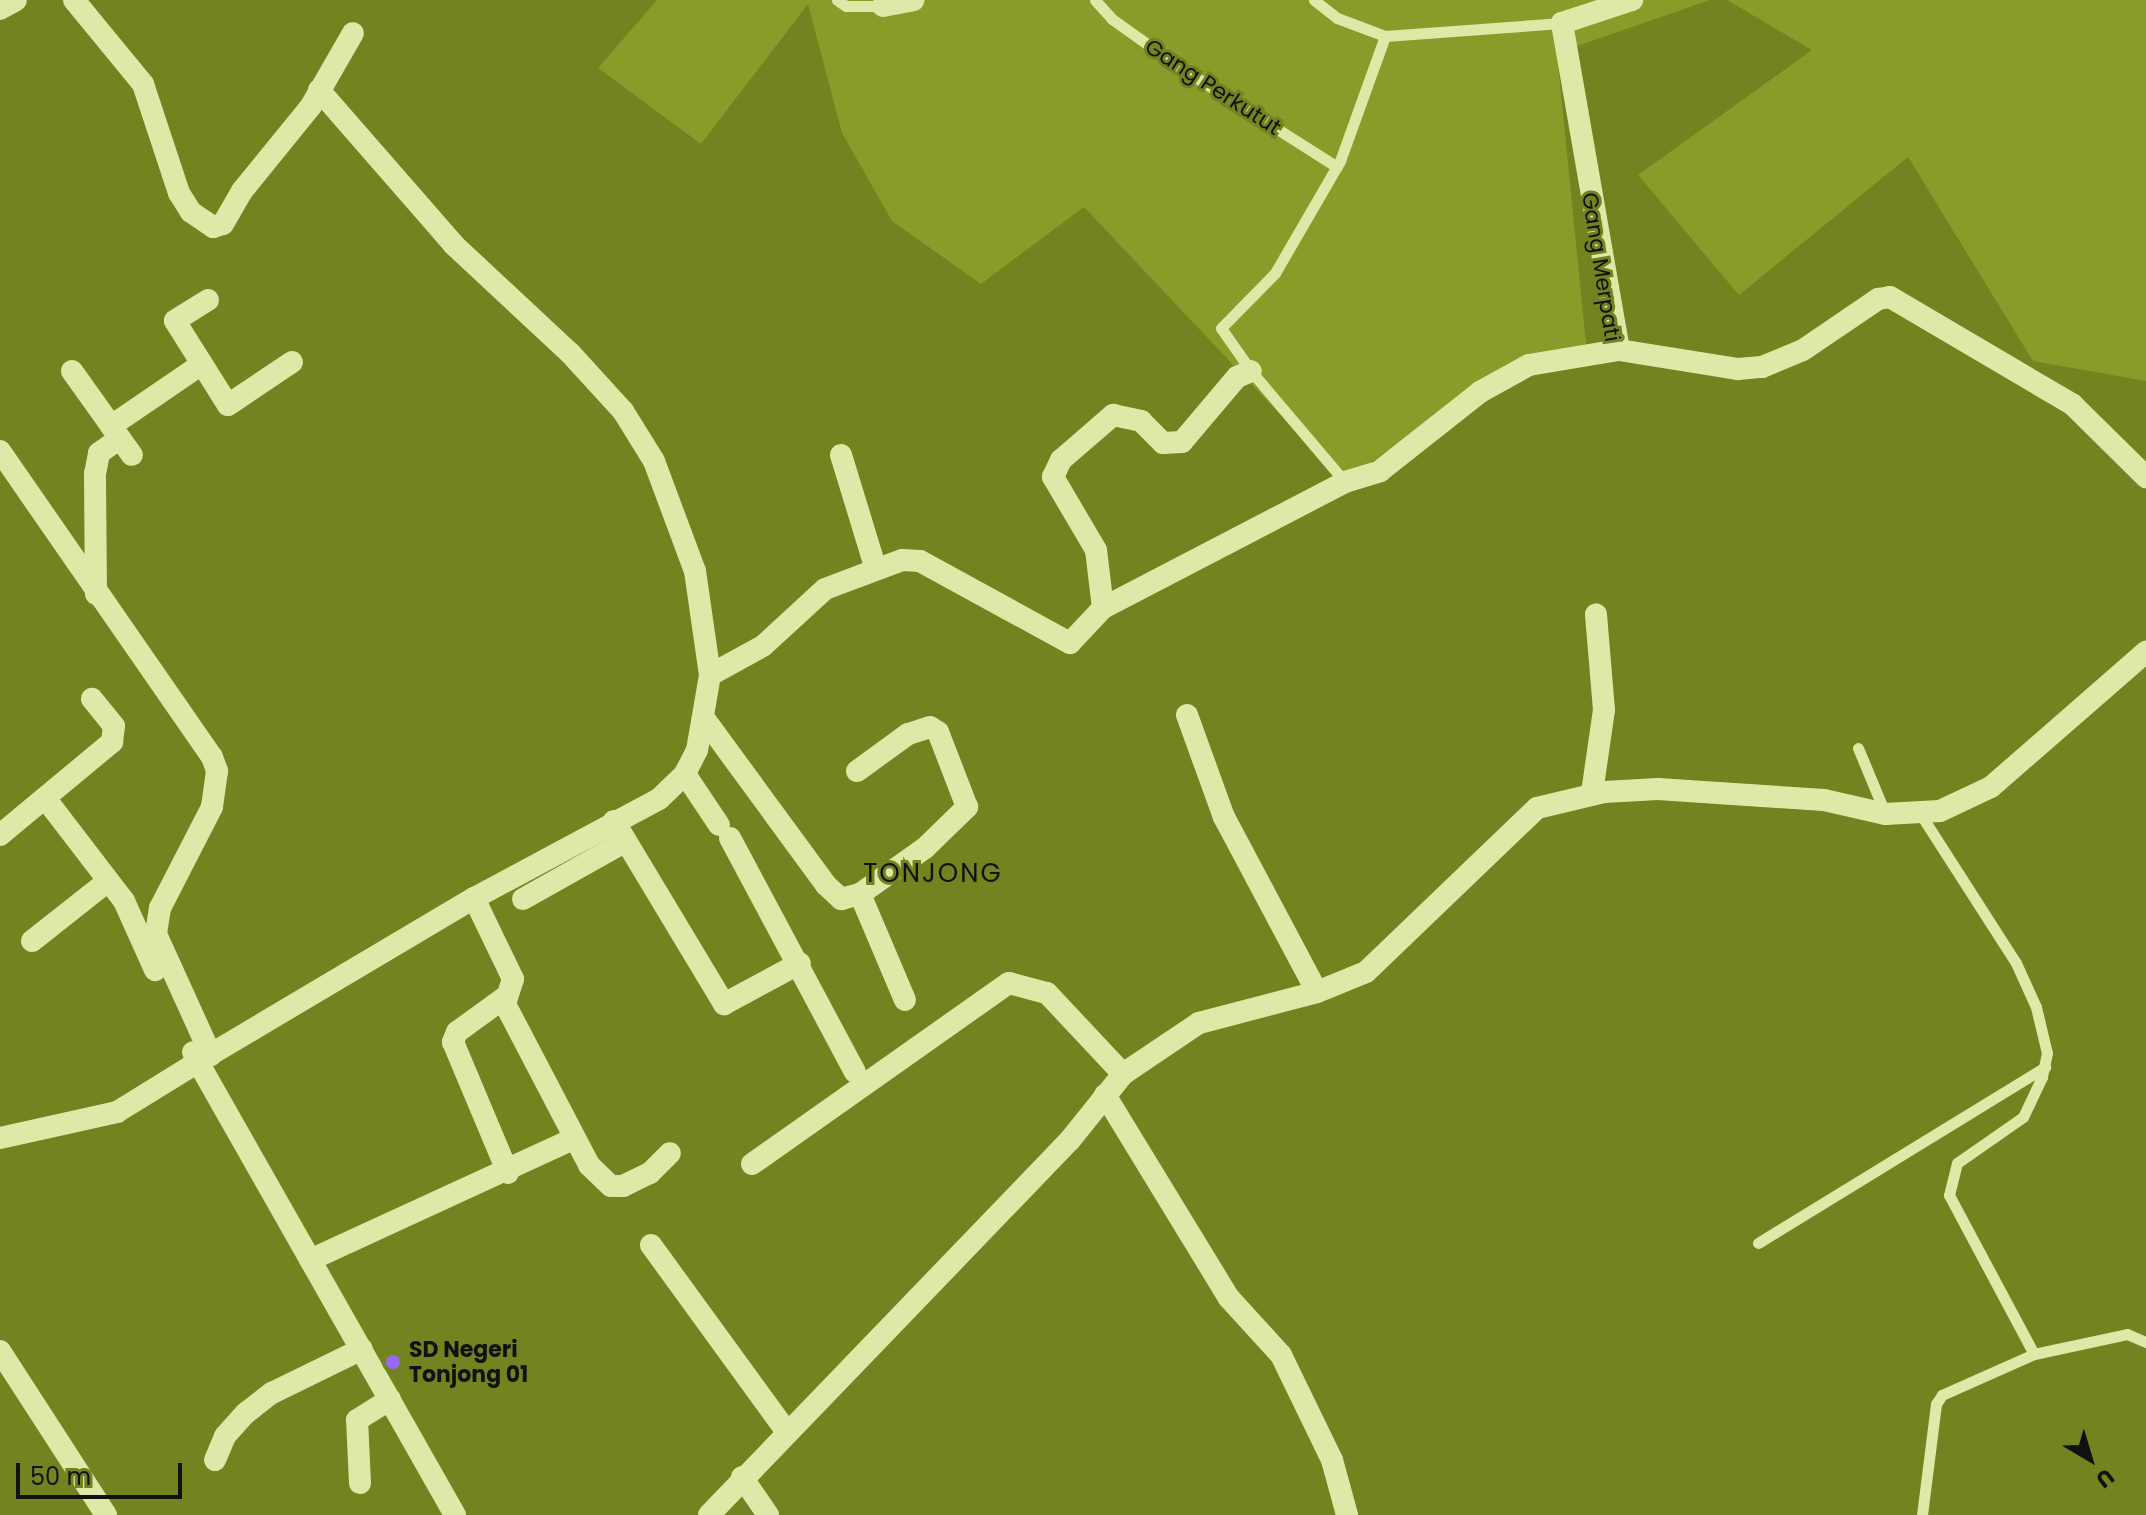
<!DOCTYPE html>
<style>
body{margin:0}
#map{position:relative;width:2146px;height:1515px;overflow:hidden;background:#728320;font-family:Poppins,sans-serif}
div>[style]{position:absolute}
.green>*{inset:0;background:#899c2a}
.service>*{height:11px;margin:-5.5px;padding:0 5.5px;transform-origin:5.5px;border-radius:5.5px;background:#dee9a8}
.minor>*{height:22px;margin:-11px;padding:0 11px;transform-origin:11px;border-radius:11px;background:#dee9a8}
.dots>*{width:22px;height:22px;translate:-50% -50%;box-sizing:border-box;border:4px solid #728320;border-radius:50%}
span{translate:-50% -50%;white-space:nowrap;text-align:center;line-height:1.15;-webkit-text-stroke:6px #728320;paint-order:stroke}
.street-label{font-size:22px;color:#111}
.poi-label{font-size:22px;color:#111;font-weight:700}
.left{translate:0 -50%;text-align:left}
.quarter-label{font-size:26px;color:#111;letter-spacing:2px}
.north{position:absolute;left:2050px;top:1419px;width:80px;height:80px;-webkit-text-stroke:6px #728320;paint-order:stroke;rotate:142deg;font-size:22px;font-weight:700;line-height:32px;text-align:center;color:#111}
.north::after{content:'';display:block;margin:auto;width:28px;height:36px;background:#111;clip-path:polygon(50% 0,100% 100%,50% 72%,0 100%)}
.scale{position:absolute;left:16px;top:1463px;width:166px;height:36px;box-sizing:border-box;border:4px solid #111;border-top:0;padding-left:10px;font-size:24px;line-height:28px;white-space:nowrap;color:#111;-webkit-text-stroke:6px #728320;paint-order:stroke}
</style>
<div id="map">
<div class="green">
<div style="clip-path:polygon(657px 0,1710px 0,1557px 53px,1586px 344px,1435px 419px,1343px 481px,1084px 207px,981px 284px,892px 221px,842px 133px,808px 4px,701px 144px,598px 68px)"></div>
<div style="clip-path:polygon(1727px 0,2146px 0,2146px 381px,2033px 361px,1908px 157px,1739px 295px,1638px 175px,1812px 50px)"></div>
</div>
<div class="service">
<div style="left:837px;top:0;width:11px;rotate:34deg"></div>
<div style="left:846px;top:6px;width:37px"></div>
<div style="left:1095px;top:0;width:25px;rotate:48deg"></div>
<div style="left:1112px;top:19px;width:81px;rotate:35.5deg"></div>
<div style="left:1178px;top:66px;width:188px;rotate:32.4deg"></div>
<div style="left:1314px;top:0;width:29px;rotate:38deg"></div>
<div style="left:1337px;top:18px;width:51px;rotate:20.6deg"></div>
<div style="left:1385px;top:36px;width:177px;rotate:-4.2deg"></div>
<div style="left:1345px;top:482px;width:145px;rotate:-130.3deg"></div>
<div style="left:1251px;top:371px;width:52px;rotate:-124.9deg"></div>
<div style="left:1221px;top:328px;width:77px;rotate:-45.5deg"></div>
<div style="left:1275px;top:273px;width:129px;rotate:-59.9deg"></div>
<div style="left:1340px;top:161px;width:133px;rotate:-70.2deg"></div>
<div style="left:1858px;top:748px;width:70px;rotate:67.4deg"></div>
<div style="left:1921px;top:815px;width:176px;rotate:57.3deg"></div>
<div style="left:2016px;top:963px;width:48px;rotate:65.6deg"></div>
<div style="left:2036px;top:1007px;width:47px;rotate:76.6deg"></div>
<div style="left:2047px;top:1053px;width:25px;rotate:102deg"></div>
<div style="left:2042px;top:1077px;width:44px;rotate:115.4deg"></div>
<div style="left:2023px;top:1117px;width:80px;rotate:145.1deg"></div>
<div style="left:1957px;top:1163px;width:33px;rotate:104deg"></div>
<div style="left:1949px;top:1195px;width:180px;rotate:61.9deg"></div>
<div style="left:2034px;top:1354px;width:101px;rotate:156deg"></div>
<div style="left:1942px;top:1395px;width:11px;rotate:124deg"></div>
<div style="left:1936px;top:1404px;width:112px;rotate:97.2deg"></div>
<div style="left:1758px;top:1243px;width:337px;rotate:-31.5deg"></div>
<div style="left:2034px;top:1354px;width:95px;rotate:-12.1deg"></div>
<div style="left:2127px;top:1334px;width:21px;rotate:23deg"></div>
</div>
<div class="minor">
<div style="left:74px;top:0;width:109px;rotate:50.6deg"></div>
<div style="left:143px;top:84px;width:115px;rotate:71.7deg"></div>
<div style="left:179px;top:193px;width:22px;rotate:58deg"></div>
<div style="left:191px;top:212px;width:27px;rotate:34deg"></div>
<div style="left:213px;top:227px;width:10px;rotate:-17deg"></div>
<div style="left:223px;top:224px;width:38px;rotate:-60deg"></div>
<div style="left:242px;top:191px;width:109px;rotate:-50.9deg"></div>
<div style="left:311px;top:106px;width:84px;rotate:-60.1deg"></div>
<div style="left:883px;top:6px;width:31px;rotate:-11deg"></div>
<div style="left:0;top:9px;width:18px;rotate:-29deg"></div>
<div style="left:319px;top:90px;width:206px;rotate:48.9deg"></div>
<div style="left:454px;top:245px;width:158px;rotate:43deg"></div>
<div style="left:570px;top:353px;width:79px;rotate:47.6deg"></div>
<div style="left:623px;top:411px;width:59px;rotate:58.2deg"></div>
<div style="left:654px;top:461px;width:117px;rotate:69.6deg"></div>
<div style="left:695px;top:571px;width:105px;rotate:81.8deg"></div>
<div style="left:710px;top:675px;width:76px;rotate:99.8deg"></div>
<div style="left:697px;top:750px;width:27px;rotate:117deg"></div>
<div style="left:685px;top:774px;width:36px;rotate:136deg"></div>
<div style="left:659px;top:799px;width:210px;rotate:151.8deg"></div>
<div style="left:474px;top:898px;width:321px;rotate:149.3deg"></div>
<div style="left:198px;top:1062px;width:521px;rotate:60.43deg"></div>
<div style="left:208px;top:300px;width:39px;rotate:148deg"></div>
<div style="left:175px;top:321px;width:99px;rotate:57.8deg"></div>
<div style="left:228px;top:405px;width:77px;rotate:-33.9deg"></div>
<div style="left:1619px;top:350px;width:332px;rotate:-99.9deg"></div>
<div style="left:1562px;top:23px;width:74px;rotate:-18.2deg"></div>
<div style="left:72px;top:371px;width:103px;rotate:54.5deg"></div>
<div style="left:111px;top:426px;width:110px;rotate:-34.3deg"></div>
<div style="left:0;top:451px;width:372px;rotate:55.3deg"></div>
<div style="left:212px;top:757px;width:15px;rotate:70deg"></div>
<div style="left:217px;top:771px;width:36px;rotate:98deg"></div>
<div style="left:212px;top:807px;width:114px;rotate:117.2deg"></div>
<div style="left:160px;top:908px;width:26px;rotate:99deg"></div>
<div style="left:156px;top:934px;width:133px;rotate:65.6deg"></div>
<div style="left:841px;top:455px;width:116px;rotate:73deg"></div>
<div style="left:96px;top:594px;width:120px;rotate:-90.5deg"></div>
<div style="left:95px;top:474px;width:21px;rotate:-79deg"></div>
<div style="left:99px;top:453px;width:24px;rotate:-35deg"></div>
<div style="left:1103px;top:608px;width:58px;rotate:-96.9deg"></div>
<div style="left:1096px;top:550px;width:85px;rotate:-120.5deg"></div>
<div style="left:1053px;top:477px;width:19px;rotate:-65deg"></div>
<div style="left:1061px;top:460px;width:69px;rotate:-40.9deg"></div>
<div style="left:1113px;top:415px;width:29px;rotate:12deg"></div>
<div style="left:1141px;top:421px;width:31px;rotate:45deg"></div>
<div style="left:1163px;top:443px;width:19px;rotate:-3deg"></div>
<div style="left:1182px;top:442px;width:85px;rotate:-49.8deg"></div>
<div style="left:1237px;top:377px;width:15px;rotate:-23deg"></div>
<div style="left:710px;top:675px;width:60px;rotate:-28.7deg"></div>
<div style="left:763px;top:646px;width:84px;rotate:-42.6deg"></div>
<div style="left:825px;top:589px;width:82px;rotate:-20.6deg"></div>
<div style="left:902px;top:560px;width:18px;rotate:3deg"></div>
<div style="left:920px;top:561px;width:171px;rotate:28.7deg"></div>
<div style="left:1070px;top:643px;width:48px;rotate:-46.7deg"></div>
<div style="left:1103px;top:608px;width:273px;rotate:-27.5deg"></div>
<div style="left:1345px;top:482px;width:37px;rotate:-17deg"></div>
<div style="left:1380px;top:471px;width:127px;rotate:-38.3deg"></div>
<div style="left:1480px;top:392px;width:56px;rotate:-28.9deg"></div>
<div style="left:1529px;top:365px;width:91px;rotate:-9.5deg"></div>
<div style="left:1619px;top:350px;width:121px;rotate:9.1deg"></div>
<div style="left:1738px;top:369px;width:24px;rotate:-5deg"></div>
<div style="left:1762px;top:367px;width:44px;rotate:-22.5deg"></div>
<div style="left:1803px;top:350px;width:91px;rotate:-34.2deg"></div>
<div style="left:1878px;top:299px;width:12px;rotate:-9deg"></div>
<div style="left:1890px;top:297px;width:212px;rotate:30.5deg"></div>
<div style="left:2073px;top:405px;width:103px;rotate:44.6deg"></div>
<div style="left:1187px;top:715px;width:109px;rotate:70.1deg"></div>
<div style="left:1224px;top:817px;width:198px;rotate:62deg"></div>
<div style="left:706px;top:721px;width:203px;rotate:53.8deg"></div>
<div style="left:826px;top:885px;width:21px;rotate:43deg"></div>
<div style="left:841px;top:899px;width:20px;rotate:-15deg"></div>
<div style="left:860px;top:894px;width:80px;rotate:-35.3deg"></div>
<div style="left:925px;top:848px;width:59px;rotate:-44.3deg"></div>
<div style="left:967px;top:807px;width:80px;rotate:-111.1deg"></div>
<div style="left:938px;top:732px;width:9px;rotate:-148deg"></div>
<div style="left:930px;top:727px;width:23px;rotate:162deg"></div>
<div style="left:908px;top:734px;width:63px;rotate:144deg"></div>
<div style="left:685px;top:774px;width:61px;rotate:56.3deg"></div>
<div style="left:1592px;top:793px;width:84px;rotate:-81.8deg"></div>
<div style="left:1604px;top:710px;width:96px;rotate:-94.8deg"></div>
<div style="left:45px;top:798px;width:130px;rotate:52.5deg"></div>
<div style="left:124px;top:901px;width:76px;rotate:65.8deg"></div>
<div style="left:614px;top:821px;width:214px;rotate:59deg"></div>
<div style="left:724px;top:1004px;width:86px;rotate:-28.3deg"></div>
<div style="left:0;top:835px;width:146px;rotate:-39.7deg"></div>
<div style="left:112px;top:742px;width:16px;rotate:-83deg"></div>
<div style="left:114px;top:726px;width:35px;rotate:-129deg"></div>
<div style="left:730px;top:838px;width:265px;rotate:61.9deg"></div>
<div style="left:860px;top:894px;width:115px;rotate:67deg"></div>
<div style="left:474px;top:898px;width:90px;rotate:64.3deg"></div>
<div style="left:513px;top:979px;width:26px;rotate:108deg"></div>
<div style="left:505px;top:1004px;width:182px;rotate:62.4deg"></div>
<div style="left:589px;top:1165px;width:30px;rotate:44deg"></div>
<div style="left:611px;top:1186px;width:12px"></div>
<div style="left:623px;top:1186px;width:30px;rotate:-26deg"></div>
<div style="left:650px;top:1173px;width:28px;rotate:-45deg"></div>
<div style="left:523px;top:899px;width:118px;rotate:-29.4deg"></div>
<div style="left:32px;top:941px;width:97px;rotate:-38.3deg"></div>
<div style="left:504px;top:998px;width:58px;rotate:144.1deg"></div>
<div style="left:457px;top:1032px;width:11px;rotate:112deg"></div>
<div style="left:453px;top:1042px;width:142px;rotate:67.2deg"></div>
<div style="left:1105px;top:1095px;width:238px;rotate:58.6deg"></div>
<div style="left:1229px;top:1298px;width:77px;rotate:47.6deg"></div>
<div style="left:1281px;top:1355px;width:117px;rotate:64.1deg"></div>
<div style="left:1332px;top:1460px;width:57px;rotate:74.7deg"></div>
<div style="left:0;top:1138px;width:120px;rotate:-12.5deg"></div>
<div style="left:117px;top:1112px;width:95px;rotate:-31.7deg"></div>
<div style="left:198px;top:1062px;width:11px;rotate:-117deg"></div>
<div style="left:752px;top:1164px;width:314px;rotate:-35.2deg"></div>
<div style="left:1009px;top:983px;width:39px;rotate:15deg"></div>
<div style="left:1047px;top:993px;width:111px;rotate:46.8deg"></div>
<div style="left:651px;top:1245px;width:230px;rotate:54deg"></div>
<div style="left:310px;top:1260px;width:289px;rotate:-24.7deg"></div>
<div style="left:0;top:1351px;width:195px;rotate:57.1deg"></div>
<div style="left:215px;top:1460px;width:26px;rotate:-67deg"></div>
<div style="left:225px;top:1436px;width:31px;rotate:-48deg"></div>
<div style="left:246px;top:1413px;width:33px;rotate:-38deg"></div>
<div style="left:272px;top:1393px;width:100px;rotate:-26.1deg"></div>
<div style="left:742px;top:1477px;width:46px;rotate:55.6deg"></div>
<div style="left:360px;top:1483px;width:63px;rotate:-92.7deg"></div>
<div style="left:357px;top:1420px;width:39px;rotate:-32deg"></div>
<div style="left:709px;top:1515px;width:521px;rotate:-46.09deg"></div>
<div style="left:1070px;top:1140px;width:85px;rotate:-51.2deg"></div>
<div style="left:1123px;top:1074px;width:92px;rotate:-33.9deg"></div>
<div style="left:1199px;top:1023px;width:122px;rotate:-14.7deg"></div>
<div style="left:1317px;top:992px;width:53px;rotate:-22.2deg"></div>
<div style="left:1366px;top:972px;width:237px;rotate:-43.8deg"></div>
<div style="left:1537px;top:808px;width:69px;rotate:-13.4deg"></div>
<div style="left:1604px;top:792px;width:54px;rotate:-3.2deg"></div>
<div style="left:1658px;top:789px;width:166px;rotate:3.8deg"></div>
<div style="left:1824px;top:800px;width:63px;rotate:12.9deg"></div>
<div style="left:1885px;top:814px;width:55px;rotate:-3.1deg"></div>
<div style="left:1940px;top:811px;width:56px;rotate:-25.2deg"></div>
<div style="left:1991px;top:787px;width:206px;rotate:-41.1deg"></div>
</div>
<div class="dots">
<div style="left:393px;top:1362px;background:#9769f6"></div>
</div>
<div class="street-label">
<span style="left:1213px;top:87px;rotate:33deg">Gang Perkutut</span>
<span style="left:1601px;top:267px;rotate:81deg">Gang Merpati</span>
</div>
<div class="poi-label">
<span class="left" style="left:409px;top:1362px">SD Negeri<br>Tonjong 01</span>
</div>
<div class="quarter-label">
<span style="left:933px;top:874px">TONJONG</span>
</div>
<div class="north">U</div>
<div class="scale">50 m</div>
</div>
